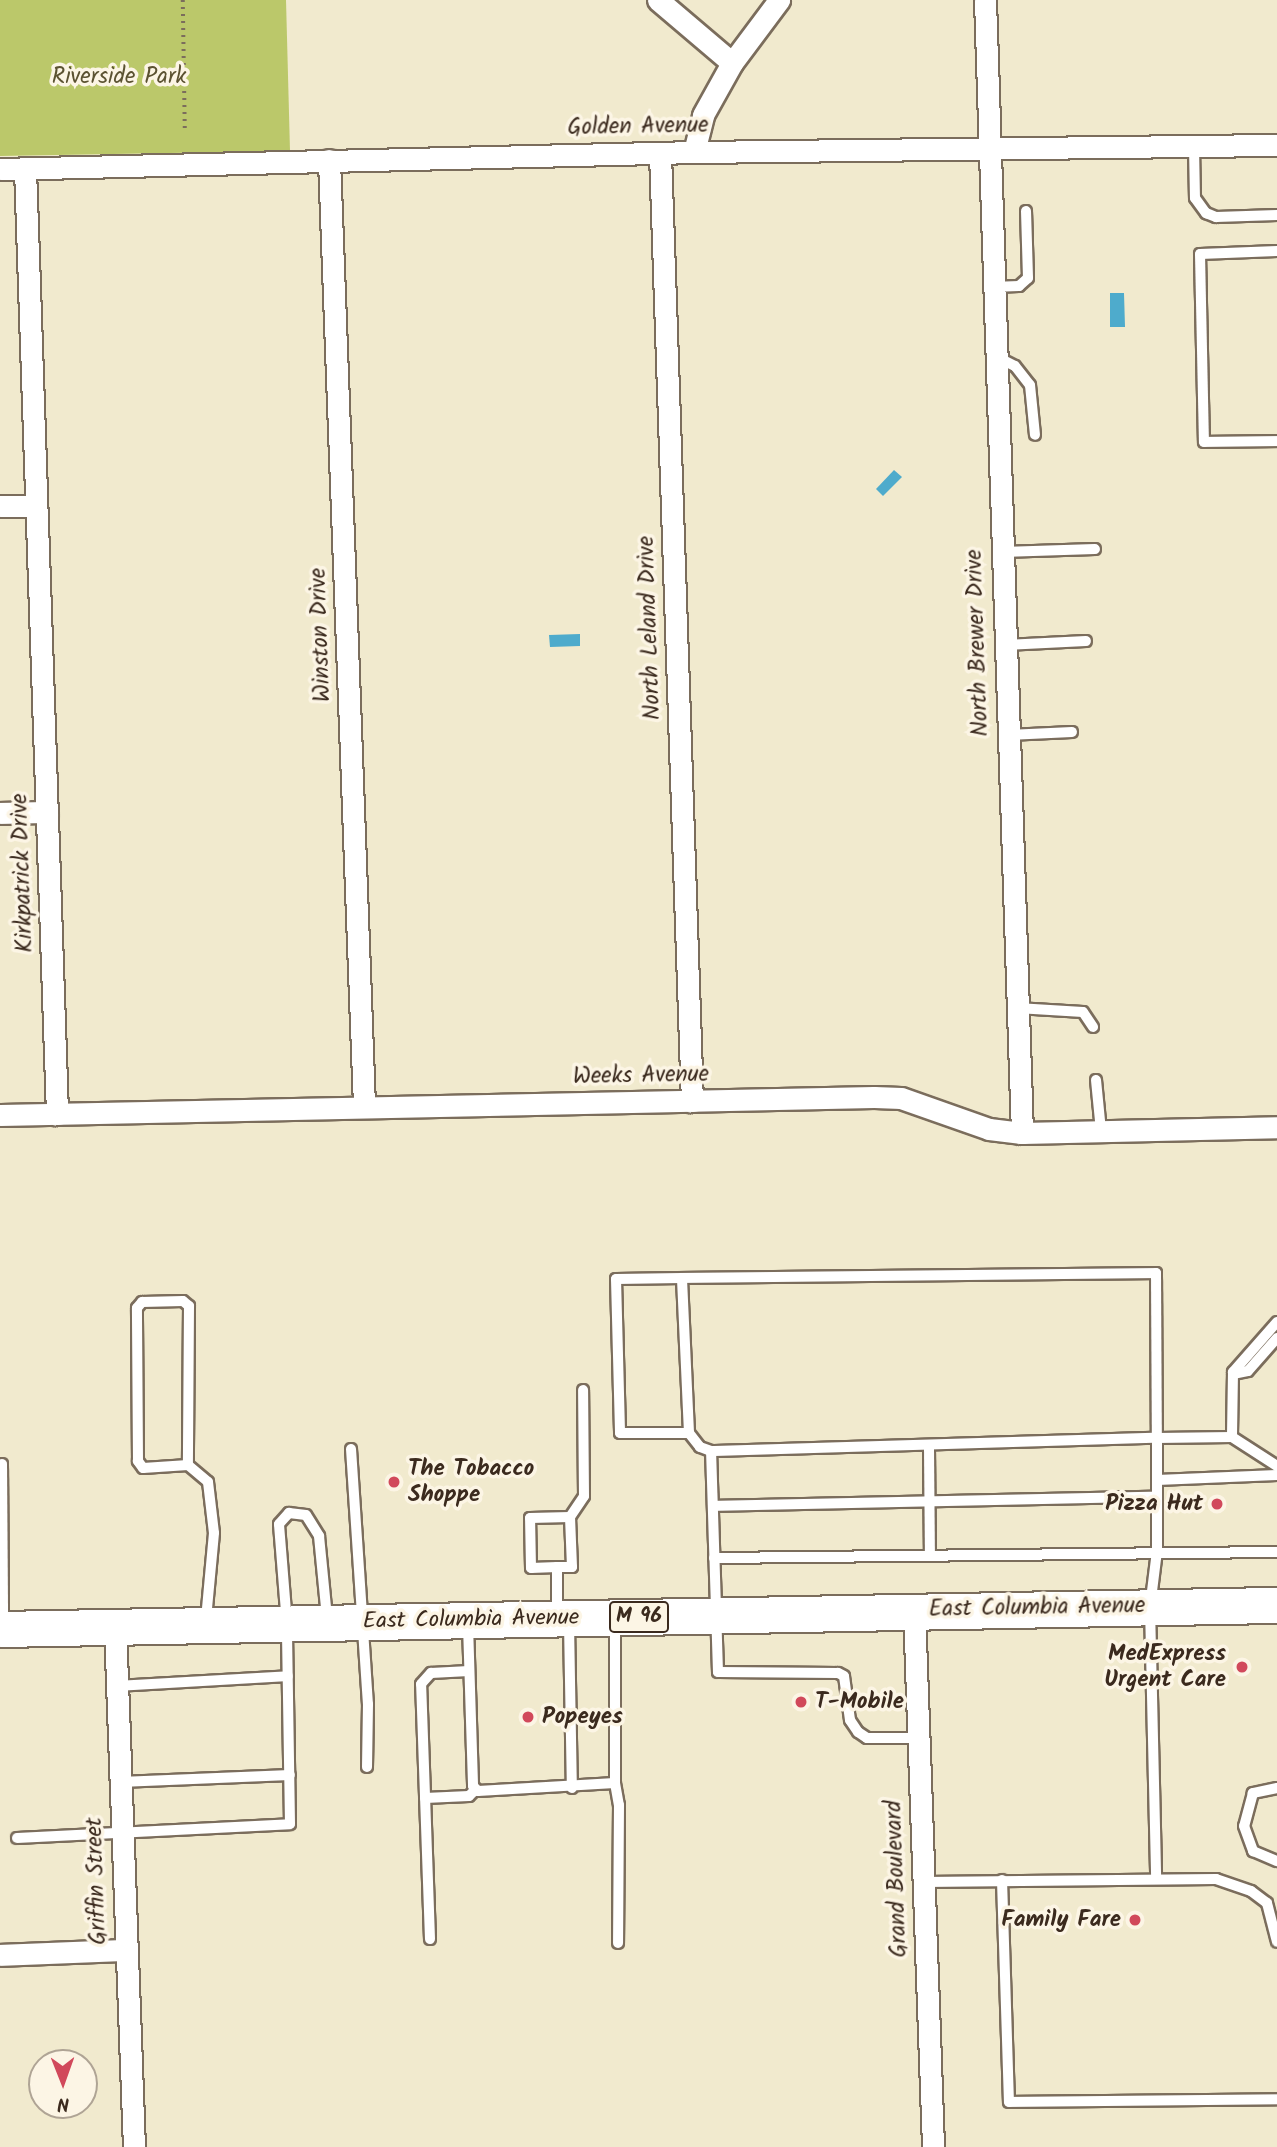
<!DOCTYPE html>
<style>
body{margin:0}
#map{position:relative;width:1277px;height:2147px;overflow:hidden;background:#f1eace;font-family:Kalam,sans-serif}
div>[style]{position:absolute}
.green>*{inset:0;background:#bbc86a}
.water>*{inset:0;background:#4eabcc}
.path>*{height:3.5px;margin-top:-1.75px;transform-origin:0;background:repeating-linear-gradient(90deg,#7b6d5c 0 2px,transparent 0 7px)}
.roads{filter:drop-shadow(2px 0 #7b6d5c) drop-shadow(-2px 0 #7b6d5c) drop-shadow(0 2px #7b6d5c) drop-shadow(0 -2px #7b6d5c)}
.lane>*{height:10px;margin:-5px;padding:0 5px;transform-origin:5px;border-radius:5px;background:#fff}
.street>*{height:21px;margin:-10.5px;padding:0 10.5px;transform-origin:10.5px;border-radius:10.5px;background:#fff}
.primary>*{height:35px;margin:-17.5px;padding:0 17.5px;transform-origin:17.5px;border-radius:17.5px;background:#fff}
.dots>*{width:19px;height:19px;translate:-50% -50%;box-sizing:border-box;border:4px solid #fcf5e5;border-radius:50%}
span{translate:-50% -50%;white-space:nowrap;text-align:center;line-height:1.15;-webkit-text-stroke:7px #fcf5e5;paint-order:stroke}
.shield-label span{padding:2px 5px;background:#fcf5e5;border:2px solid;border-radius:5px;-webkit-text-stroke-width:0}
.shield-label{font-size:21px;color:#3b2a1e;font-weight:700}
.park-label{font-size:23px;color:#5b5231}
.street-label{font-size:23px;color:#3b2a1e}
.poi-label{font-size:23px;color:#3b2a1e;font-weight:700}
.left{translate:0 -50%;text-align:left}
.right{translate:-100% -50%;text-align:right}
.north{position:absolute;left:28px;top:2049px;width:70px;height:70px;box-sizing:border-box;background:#fcf5e5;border:2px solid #afa495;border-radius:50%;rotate:179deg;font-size:19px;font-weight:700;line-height:28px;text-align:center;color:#3b2a1e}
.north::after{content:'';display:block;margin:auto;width:24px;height:32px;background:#d1495b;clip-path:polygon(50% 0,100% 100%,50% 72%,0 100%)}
</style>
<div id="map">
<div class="green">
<div style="clip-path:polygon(0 0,286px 0,290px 151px,0 156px)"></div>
</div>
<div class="water">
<div style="clip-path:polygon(1110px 293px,1124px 293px,1125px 327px,1110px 327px)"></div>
<div style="clip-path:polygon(894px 470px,902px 477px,883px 496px,876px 489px)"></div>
<div style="clip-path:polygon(580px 634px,580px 646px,550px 647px,549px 635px)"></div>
</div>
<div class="path">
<div style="left:183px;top:0;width:132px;rotate:89.1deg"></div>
</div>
<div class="roads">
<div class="lane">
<div style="left:1194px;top:147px;width:51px;rotate:88.9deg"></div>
<div style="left:1195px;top:198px;width:19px;rotate:54deg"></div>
<div style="left:1206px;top:213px;width:11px;rotate:22deg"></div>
<div style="left:1216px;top:217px;width:61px;rotate:-1.9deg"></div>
<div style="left:1277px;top:251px;width:77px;rotate:177.8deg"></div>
<div style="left:1200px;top:254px;width:188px;rotate:88.8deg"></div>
<div style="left:1204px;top:442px;width:73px;rotate:-0.8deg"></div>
<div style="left:992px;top:287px;width:27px;rotate:-2deg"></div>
<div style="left:1019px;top:286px;width:12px;rotate:-42deg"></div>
<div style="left:1028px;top:278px;width:67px;rotate:-91.7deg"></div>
<div style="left:997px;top:357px;width:20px;rotate:27deg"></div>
<div style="left:1015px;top:366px;width:24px;rotate:52deg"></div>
<div style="left:1030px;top:385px;width:50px;rotate:84.3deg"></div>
<div style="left:1002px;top:552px;width:93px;rotate:-1.8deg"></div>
<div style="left:1005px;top:645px;width:81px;rotate:-2.8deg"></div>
<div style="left:1008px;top:735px;width:64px;rotate:-2.7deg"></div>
<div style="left:1017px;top:1008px;width:66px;rotate:3.5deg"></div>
<div style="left:1083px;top:1012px;width:18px;rotate:56deg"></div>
<div style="left:1096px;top:1080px;width:51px;rotate:84.4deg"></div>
<div style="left:682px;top:1278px;width:66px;rotate:179.1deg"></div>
<div style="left:616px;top:1279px;width:154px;rotate:88.5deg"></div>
<div style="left:620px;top:1433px;width:69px"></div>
<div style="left:1277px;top:1322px;width:67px;rotate:131.3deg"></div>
<div style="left:1233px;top:1372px;width:65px;rotate:90.9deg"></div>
<div style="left:1232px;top:1437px;width:54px;rotate:32.8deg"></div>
<div style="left:1233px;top:1374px;width:15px;rotate:-11deg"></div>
<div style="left:1248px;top:1371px;width:44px;rotate:-48.7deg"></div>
<div style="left:929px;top:1448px;width:106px;rotate:89.5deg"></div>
<div style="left:351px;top:1449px;width:256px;rotate:86.2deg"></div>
<div style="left:368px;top:1704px;width:63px;rotate:90.9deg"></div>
<div style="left:711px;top:1451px;width:12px;rotate:-160deg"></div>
<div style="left:700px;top:1447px;width:18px;rotate:-128deg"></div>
<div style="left:689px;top:1433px;width:155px;rotate:-92.6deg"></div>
<div style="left:682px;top:1278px;width:474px;rotate:-0.6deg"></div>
<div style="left:1156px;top:1273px;width:165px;rotate:89.7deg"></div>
<div style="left:1157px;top:1438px;width:75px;rotate:-0.8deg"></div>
<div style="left:2px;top:1464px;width:159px;rotate:89.6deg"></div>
<div style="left:188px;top:1465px;width:45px;rotate:176.2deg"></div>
<div style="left:143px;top:1468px;width:9px;rotate:-126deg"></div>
<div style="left:138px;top:1461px;width:153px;rotate:-90.4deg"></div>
<div style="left:137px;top:1308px;width:8px;rotate:-50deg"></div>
<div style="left:142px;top:1302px;width:41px;rotate:-1.4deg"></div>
<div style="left:183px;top:1301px;width:8px;rotate:40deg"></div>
<div style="left:189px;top:1306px;width:159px;rotate:90.4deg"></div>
<div style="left:188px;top:1465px;width:26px;rotate:40deg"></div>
<div style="left:208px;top:1482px;width:51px;rotate:83.3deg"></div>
<div style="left:214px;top:1533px;width:86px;rotate:95.3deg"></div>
<div style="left:1157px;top:1480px;width:120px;rotate:-2.4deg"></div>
<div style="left:713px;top:1506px;width:444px;rotate:-1.2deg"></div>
<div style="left:714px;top:1558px;width:563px;rotate:-0.61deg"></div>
<div style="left:557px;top:1567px;width:26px;rotate:178deg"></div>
<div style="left:531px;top:1568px;width:50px;rotate:-91.1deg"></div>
<div style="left:530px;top:1518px;width:40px;rotate:-1.4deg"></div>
<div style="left:557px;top:1612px;width:45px;rotate:-90deg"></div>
<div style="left:557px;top:1567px;width:15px"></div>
<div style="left:572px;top:1567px;width:50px;rotate:-92.3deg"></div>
<div style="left:570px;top:1517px;width:25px;rotate:-56deg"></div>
<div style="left:584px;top:1496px;width:106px;rotate:-90.5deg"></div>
<div style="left:569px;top:1623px;width:165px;rotate:89deg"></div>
<div style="left:468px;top:1625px;width:161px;rotate:88.2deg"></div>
<div style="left:473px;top:1786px;width:7px;rotate:45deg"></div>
<div style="left:478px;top:1791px;width:137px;rotate:-3.3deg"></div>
<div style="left:615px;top:1783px;width:159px;rotate:-90deg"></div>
<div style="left:117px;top:1686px;width:171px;rotate:-3.3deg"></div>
<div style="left:919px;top:1738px;width:52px;rotate:180deg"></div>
<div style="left:867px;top:1738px;width:11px;rotate:-146deg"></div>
<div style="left:858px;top:1732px;width:14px;rotate:-124deg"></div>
<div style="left:850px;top:1720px;width:44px;rotate:-97.8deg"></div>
<div style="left:844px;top:1676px;width:7px;rotate:-153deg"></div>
<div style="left:838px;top:1673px;width:120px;rotate:-179.5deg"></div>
<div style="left:718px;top:1672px;width:221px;rotate:-91.8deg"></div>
<div style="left:711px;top:1451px;width:446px;rotate:-1.7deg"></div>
<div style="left:1157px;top:1438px;width:113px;rotate:90deg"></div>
<div style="left:1157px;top:1551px;width:56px;rotate:97.1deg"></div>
<div style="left:1150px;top:1607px;width:270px;rotate:88.7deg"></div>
<div style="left:120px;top:1782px;width:170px;rotate:-2.4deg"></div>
<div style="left:615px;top:1783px;width:22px;rotate:80deg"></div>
<div style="left:619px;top:1805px;width:138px;rotate:90.4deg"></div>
<div style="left:1277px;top:1788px;width:25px;rotate:168deg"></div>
<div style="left:1253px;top:1793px;width:34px;rotate:105deg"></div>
<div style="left:1244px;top:1826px;width:27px;rotate:70deg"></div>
<div style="left:1253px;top:1851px;width:26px;rotate:23deg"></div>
<div style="left:425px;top:1798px;width:44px;rotate:-2.6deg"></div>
<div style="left:469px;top:1796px;width:8px;rotate:-45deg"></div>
<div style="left:17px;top:1838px;width:273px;rotate:-2.9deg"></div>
<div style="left:290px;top:1824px;width:200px;rotate:-90.9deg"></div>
<div style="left:287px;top:1624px;width:100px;rotate:-94.6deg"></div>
<div style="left:279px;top:1524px;width:15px;rotate:-48deg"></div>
<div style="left:289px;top:1513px;width:17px;rotate:7deg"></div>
<div style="left:306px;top:1515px;width:25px;rotate:58deg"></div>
<div style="left:319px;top:1536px;width:81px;rotate:84.4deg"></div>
<div style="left:1002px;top:1880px;width:222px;rotate:88.2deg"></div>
<div style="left:1009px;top:2102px;width:268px;rotate:-0.6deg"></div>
<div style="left:924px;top:1882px;width:292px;rotate:-0.6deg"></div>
<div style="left:1216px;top:1879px;width:37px;rotate:19deg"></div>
<div style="left:1251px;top:1891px;width:20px;rotate:37deg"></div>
<div style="left:1267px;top:1903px;width:40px;rotate:75.6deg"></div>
<div style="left:430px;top:1939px;width:255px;rotate:-92deg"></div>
<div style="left:421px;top:1684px;width:15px;rotate:-48deg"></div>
<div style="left:431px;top:1673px;width:38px;rotate:-3deg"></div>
</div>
<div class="street">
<div style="left:658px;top:0;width:97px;rotate:40.4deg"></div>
<div style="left:985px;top:0;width:1134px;rotate:88.13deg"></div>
<div style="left:694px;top:152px;width:38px;rotate:-76deg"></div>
<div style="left:703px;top:115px;width:60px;rotate:-60.9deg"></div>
<div style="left:732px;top:63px;width:79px;rotate:-53.3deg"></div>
<div style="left:660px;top:153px;width:949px;rotate:88.07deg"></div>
<div style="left:329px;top:160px;width:948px;rotate:87.88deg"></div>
<div style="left:25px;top:168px;width:947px;rotate:88.06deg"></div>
<div style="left:0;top:169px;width:694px;rotate:-1.4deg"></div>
<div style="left:694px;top:152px;width:583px;rotate:-0.69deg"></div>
<div style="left:0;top:506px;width:35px"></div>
<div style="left:0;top:813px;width:47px;rotate:-1.2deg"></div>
<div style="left:0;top:1115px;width:874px;rotate:-1.18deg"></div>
<div style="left:874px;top:1097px;width:27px;rotate:2deg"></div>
<div style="left:901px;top:1098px;width:93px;rotate:19.4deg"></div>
<div style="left:989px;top:1129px;width:33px;rotate:7deg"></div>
<div style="left:1022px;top:1133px;width:255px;rotate:-1.3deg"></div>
<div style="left:914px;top:1610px;width:537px;rotate:87.97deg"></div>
<div style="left:115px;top:1627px;width:520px;rotate:87.91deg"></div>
<div style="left:0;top:1955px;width:125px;rotate:-2.3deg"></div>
</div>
<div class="primary">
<div style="left:0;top:1629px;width:1277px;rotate:-1.08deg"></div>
</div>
</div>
<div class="dots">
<div style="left:394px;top:1482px;background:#d1495b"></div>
<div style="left:1217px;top:1504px;background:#d1495b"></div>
<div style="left:1242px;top:1667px;background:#d1495b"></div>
<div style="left:801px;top:1702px;background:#d1495b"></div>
<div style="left:528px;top:1717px;background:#d1495b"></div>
<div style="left:1135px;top:1920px;background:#d1495b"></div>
</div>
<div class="shield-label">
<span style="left:639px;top:1617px">M 96</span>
</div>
<div class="park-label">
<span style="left:119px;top:77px">Riverside Park</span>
</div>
<div class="street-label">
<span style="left:638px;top:127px;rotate:-1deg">Golden Avenue</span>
<span style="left:650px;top:628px;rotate:-92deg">North Leland Drive</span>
<span style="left:321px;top:635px;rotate:-92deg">Winston Drive</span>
<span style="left:978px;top:643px;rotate:-92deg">North Brewer Drive</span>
<span style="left:23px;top:873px;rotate:-92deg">Kirkpatrick Drive</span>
<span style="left:641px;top:1076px;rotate:-1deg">Weeks Avenue</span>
<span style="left:1037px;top:1608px;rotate:-1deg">East Columbia Avenue</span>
<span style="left:471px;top:1620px;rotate:-1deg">East Columbia Avenue</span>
<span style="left:897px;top:1879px;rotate:-92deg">Grand Boulevard</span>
<span style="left:97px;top:1881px;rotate:-92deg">Griffin Street</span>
</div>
<div class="poi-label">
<span class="left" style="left:408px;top:1482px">The Tobacco<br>Shoppe</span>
<span class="right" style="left:1203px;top:1504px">Pizza Hut</span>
<span class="right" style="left:1226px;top:1667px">MedExpress<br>Urgent Care</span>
<span class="left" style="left:815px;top:1702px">T-Mobile</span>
<span class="left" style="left:542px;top:1717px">Popeyes</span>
<span class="right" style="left:1121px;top:1920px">Family Fare</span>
</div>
<div class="north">N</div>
</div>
